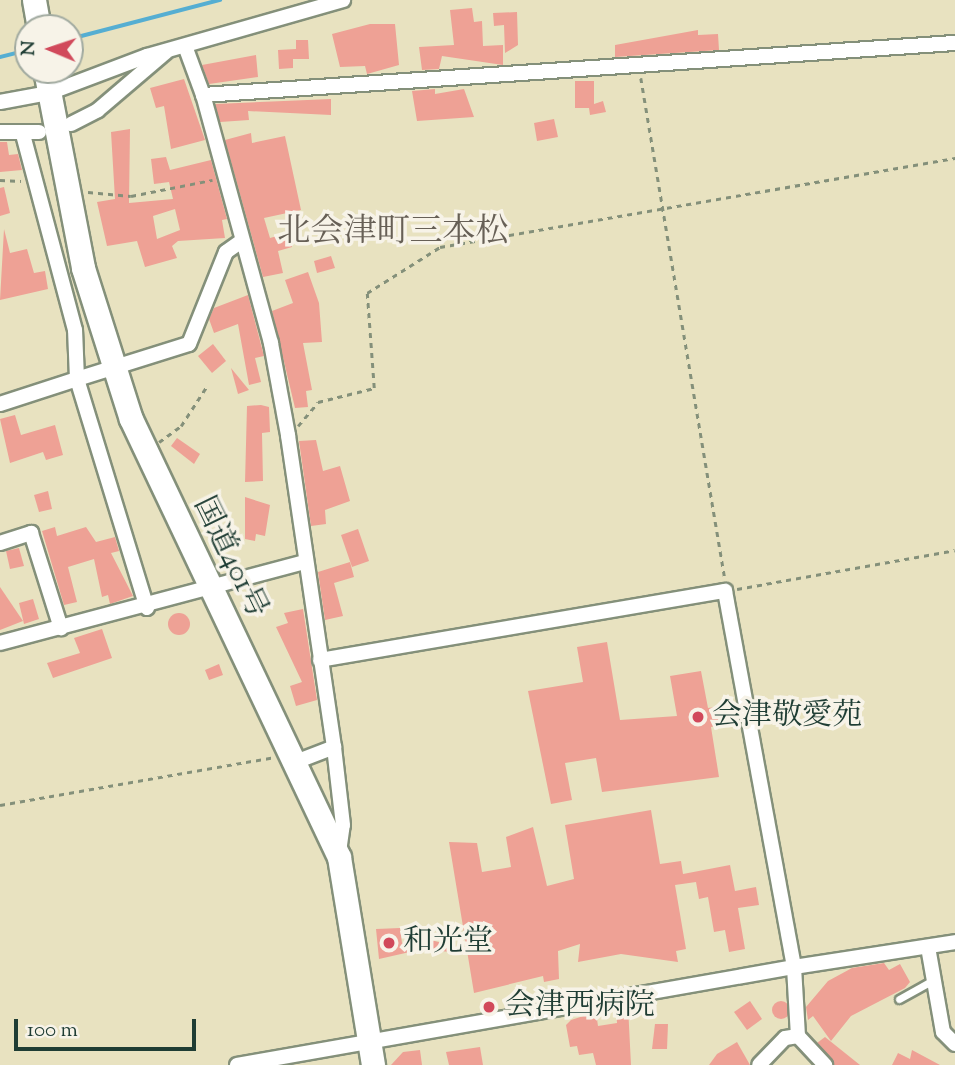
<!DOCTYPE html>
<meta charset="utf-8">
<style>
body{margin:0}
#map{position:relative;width:955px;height:1065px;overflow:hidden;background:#e8e2c0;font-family:"Sorts Mill Goudy","Noto Serif JP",serif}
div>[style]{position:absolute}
.stream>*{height:3.5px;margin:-1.75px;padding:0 1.75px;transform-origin:1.75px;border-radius:1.75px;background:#55aed2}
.building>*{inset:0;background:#eea195}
.round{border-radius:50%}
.path>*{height:2.5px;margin-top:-1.25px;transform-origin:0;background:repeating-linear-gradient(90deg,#84907a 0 5px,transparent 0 10px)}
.roads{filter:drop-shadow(2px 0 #84907a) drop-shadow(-2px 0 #84907a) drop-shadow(0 2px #84907a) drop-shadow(0 -2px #84907a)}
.service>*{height:7px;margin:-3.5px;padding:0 3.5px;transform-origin:3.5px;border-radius:3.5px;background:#fff}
.minor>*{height:14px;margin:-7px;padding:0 7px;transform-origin:7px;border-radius:7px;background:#fff}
.trunk>*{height:23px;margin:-11.5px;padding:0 11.5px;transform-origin:11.5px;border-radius:11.5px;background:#fff}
.dots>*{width:19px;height:19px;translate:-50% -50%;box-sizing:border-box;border:4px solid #f7f3e8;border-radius:50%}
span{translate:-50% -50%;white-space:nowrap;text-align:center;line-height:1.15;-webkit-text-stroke:7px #f7f3e8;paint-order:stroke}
.street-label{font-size:30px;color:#1f3d34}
.poi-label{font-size:30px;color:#1f3d34}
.left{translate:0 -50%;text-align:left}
.quarter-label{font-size:33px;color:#676056}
.north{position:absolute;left:14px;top:14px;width:70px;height:70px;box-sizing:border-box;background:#f7f3e8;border:2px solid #a1aaa0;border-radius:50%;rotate:272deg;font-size:19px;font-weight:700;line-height:28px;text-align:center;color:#1f3d34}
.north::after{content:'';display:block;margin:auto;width:24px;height:32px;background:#d1495b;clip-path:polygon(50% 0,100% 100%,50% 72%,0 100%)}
.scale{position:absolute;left:14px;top:1019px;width:182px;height:32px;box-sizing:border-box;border:4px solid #1f3d34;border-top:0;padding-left:9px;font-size:21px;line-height:24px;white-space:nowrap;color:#1f3d34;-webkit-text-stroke:5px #f7f3e8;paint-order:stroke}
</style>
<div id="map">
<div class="stream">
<div style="left:70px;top:39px;width:155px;rotate:-14.6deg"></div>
<div style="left:0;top:57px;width:29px;rotate:-14deg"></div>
</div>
<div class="building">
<div style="clip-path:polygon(472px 8px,474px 22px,482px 21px,483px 46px,503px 45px,503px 65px,442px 56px,439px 69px,422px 70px,419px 47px,454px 45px,450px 10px)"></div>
<div style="clip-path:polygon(517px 12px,518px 45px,505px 53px,504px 25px,494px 26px,493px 13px)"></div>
<div style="clip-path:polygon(370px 24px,395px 24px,399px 65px,367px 74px,365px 66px,340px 67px,332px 34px)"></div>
<div style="clip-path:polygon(698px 30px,698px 35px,718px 34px,719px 50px,615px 57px,615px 45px)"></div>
<div style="clip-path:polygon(296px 40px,308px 40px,309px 59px,293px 59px,293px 68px,279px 69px,278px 50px,296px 49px)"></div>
<div style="clip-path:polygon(256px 55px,258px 77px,209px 84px,202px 65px)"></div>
<div style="clip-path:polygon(184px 79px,205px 140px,171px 149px,164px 106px,156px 108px,150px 88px)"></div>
<div style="clip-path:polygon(575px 81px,594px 81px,594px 104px,603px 101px,606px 112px,590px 115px,589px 108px,575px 108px)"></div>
<div style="clip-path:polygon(435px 89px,435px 94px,464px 89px,474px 117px,417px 121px,412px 91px)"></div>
<div style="clip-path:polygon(331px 99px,331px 115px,248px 111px,249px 120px,220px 122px,215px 104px)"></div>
<div style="clip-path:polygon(554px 119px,558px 137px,537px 141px,534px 123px)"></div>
<div style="clip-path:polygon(evenodd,130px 129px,129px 203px,173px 199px,169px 182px,154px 184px,151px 159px,166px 157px,170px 170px,211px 160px,227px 219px,222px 220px,225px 238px,178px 241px,172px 246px,177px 258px,145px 267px,137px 241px,107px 246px,97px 202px,115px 199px,111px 132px,130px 129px,175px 209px,180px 230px,157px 239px,153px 216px,175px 209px)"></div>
<div style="clip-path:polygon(251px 133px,252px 143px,285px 136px,301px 210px,264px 218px,270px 238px,288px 233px,292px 247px,278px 251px,283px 273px,263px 277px,225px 140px)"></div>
<div style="clip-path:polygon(0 142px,7px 142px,9px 155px,18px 154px,22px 170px,0 172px)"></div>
<div style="clip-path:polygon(4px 187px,10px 213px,0 216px,0 188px)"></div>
<div style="clip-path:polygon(4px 229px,10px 253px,27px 249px,34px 273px,45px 271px,48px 289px,0 300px)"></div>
<div style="clip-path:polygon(331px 256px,335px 268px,317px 273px,314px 261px)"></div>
<div style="clip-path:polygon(308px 272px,319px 303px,322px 342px,303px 343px,312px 390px,306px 391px,308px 407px,295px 408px,272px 311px,293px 303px,285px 280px)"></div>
<div style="clip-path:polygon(248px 295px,264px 356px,255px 358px,261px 382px,249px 385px,238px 324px,214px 333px,209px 319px,214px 308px)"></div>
<div style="clip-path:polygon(213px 344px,226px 361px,212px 373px,198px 356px)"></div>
<div style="clip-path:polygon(231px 368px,249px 390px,238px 394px)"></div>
<div style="clip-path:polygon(261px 405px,269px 407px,270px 432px,262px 433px,263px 481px,245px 482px,247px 406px)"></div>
<div style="clip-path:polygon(15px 415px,21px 435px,55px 425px,63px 455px,46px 460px,43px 452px,10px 463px,0 419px)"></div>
<div style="clip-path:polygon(177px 438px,200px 454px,194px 464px,171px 446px)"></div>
<div style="clip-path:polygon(316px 440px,323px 471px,340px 466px,350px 501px,325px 510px,326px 524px,311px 526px,299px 441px)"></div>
<div style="clip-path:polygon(48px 491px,52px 509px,39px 512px,34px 495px)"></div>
<div style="clip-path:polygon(245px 497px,270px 505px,265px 536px,256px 534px,255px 541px,245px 539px)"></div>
<div style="clip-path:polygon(55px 527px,57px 536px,86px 527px,96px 542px,115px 537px,119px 551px,111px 553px,133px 596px,110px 604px,108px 595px,102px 597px,94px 559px,68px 567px,77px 602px,64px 605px,42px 531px)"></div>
<div style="clip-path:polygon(358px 529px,369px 561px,352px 567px,341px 535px)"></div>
<div style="clip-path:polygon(19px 548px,24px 566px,10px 569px,6px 551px)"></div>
<div style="clip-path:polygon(350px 562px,354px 577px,334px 583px,343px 616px,325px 620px,318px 572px)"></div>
<div style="clip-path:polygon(0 587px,23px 621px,0 630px)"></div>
<div style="clip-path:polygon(33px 599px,39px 619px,24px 624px,19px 603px)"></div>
<div style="clip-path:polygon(303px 609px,317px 700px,296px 706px,290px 686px,302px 682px,276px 627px,288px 623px,284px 613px)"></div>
<div class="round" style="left:168px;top:613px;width:22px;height:22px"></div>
<div style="clip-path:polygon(102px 629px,112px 658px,53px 678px,47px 663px,80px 653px,74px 638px)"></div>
<div style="clip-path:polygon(607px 642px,620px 720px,677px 716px,670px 676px,701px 671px,708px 708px,723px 706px,726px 724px,711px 727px,719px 777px,602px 792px,596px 758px,565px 763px,572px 800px,551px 804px,528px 691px,583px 682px,577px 647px)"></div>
<div style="clip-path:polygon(219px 664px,223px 675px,209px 680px,205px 670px)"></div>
<div style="clip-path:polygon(651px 810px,660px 864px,681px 861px,683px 874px,730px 865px,735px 891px,756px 887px,759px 905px,738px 908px,745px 949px,729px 952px,725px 930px,714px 932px,708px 897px,699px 899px,696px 882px,675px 885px,686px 949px,676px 951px,678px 962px,621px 954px,578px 962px,580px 944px,558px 951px,559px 979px,544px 982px,543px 976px,474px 993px,449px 842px,477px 843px,482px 872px,511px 867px,506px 837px,533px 827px,547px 886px,574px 879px,565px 825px)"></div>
<div style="clip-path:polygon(400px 928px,402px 943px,424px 938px,460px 948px,459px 953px,423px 949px,379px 959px,376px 929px)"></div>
<div style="clip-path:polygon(884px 963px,889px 970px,900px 964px,910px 982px,905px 988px,851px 1016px,831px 1041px,813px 1016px,808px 1020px,806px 1007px,828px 981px,852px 968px)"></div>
<div class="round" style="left:772px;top:1001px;width:18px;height:18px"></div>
<div style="clip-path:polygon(750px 1001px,762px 1019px,747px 1030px,734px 1012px)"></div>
<div style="clip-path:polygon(628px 1006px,631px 1065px,596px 1065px,593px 1053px,579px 1055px,577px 1046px,570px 1047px,566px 1025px,571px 1020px,596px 1012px,598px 1026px,617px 1023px,616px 1008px)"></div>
<div style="clip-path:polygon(655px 1024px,668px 1024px,667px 1049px,652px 1049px)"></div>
<div style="clip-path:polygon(825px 1037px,860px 1065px,834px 1065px,817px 1043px)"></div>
<div style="clip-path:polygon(737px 1042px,750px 1065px,709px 1065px,717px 1054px)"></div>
<div style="clip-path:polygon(480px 1047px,483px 1065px,449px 1065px,446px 1052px)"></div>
<div style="clip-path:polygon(420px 1050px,422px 1065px,391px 1065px,403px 1052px)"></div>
<div style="clip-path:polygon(912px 1050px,940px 1065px,892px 1065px,898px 1053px,910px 1059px)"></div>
</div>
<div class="path">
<div style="left:641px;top:78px;width:508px;rotate:80.48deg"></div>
<div style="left:0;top:180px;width:21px;rotate:3deg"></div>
<div style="left:88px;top:192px;width:43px;rotate:5.3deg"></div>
<div style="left:131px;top:196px;width:83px;rotate:-11.2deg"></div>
<div style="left:298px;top:426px;width:31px;rotate:-50deg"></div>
<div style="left:318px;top:402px;width:58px;rotate:-14deg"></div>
<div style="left:374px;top:388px;width:95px;rotate:-94.2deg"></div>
<div style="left:367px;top:293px;width:86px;rotate:-32.2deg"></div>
<div style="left:440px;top:247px;width:523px;rotate:-9.8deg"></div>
<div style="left:159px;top:442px;width:27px;rotate:-36deg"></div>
<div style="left:181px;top:426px;width:48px;rotate:-57deg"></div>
<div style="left:737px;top:589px;width:221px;rotate:-10.1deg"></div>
<div style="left:0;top:805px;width:278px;rotate:-9.9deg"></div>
</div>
<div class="roads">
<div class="service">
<div style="left:899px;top:999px;width:39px;rotate:-29deg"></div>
</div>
<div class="minor">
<div style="left:185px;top:46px;width:52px;rotate:69.8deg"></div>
<div style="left:0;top:102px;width:50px;rotate:-10.4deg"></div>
<div style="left:49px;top:93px;width:105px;rotate:-20.7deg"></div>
<div style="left:147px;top:56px;width:204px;rotate:-15.9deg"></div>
<div style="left:71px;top:124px;width:30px;rotate:-27deg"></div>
<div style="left:98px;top:110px;width:89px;rotate:-40.5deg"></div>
<div style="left:0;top:132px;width:39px"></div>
<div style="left:0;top:404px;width:81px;rotate:-18deg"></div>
<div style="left:77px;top:379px;width:49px;rotate:-92.3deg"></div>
<div style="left:75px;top:330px;width:202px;rotate:-104.9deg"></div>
<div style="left:0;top:543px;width:33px;rotate:-18deg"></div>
<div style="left:31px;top:533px;width:100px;rotate:72.5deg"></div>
<div style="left:147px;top:608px;width:239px;rotate:-107deg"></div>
<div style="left:77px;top:379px;width:117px;rotate:-17.4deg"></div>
<div style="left:189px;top:344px;width:99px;rotate:-68.1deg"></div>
<div style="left:226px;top:252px;width:19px;rotate:-35deg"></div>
<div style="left:0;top:643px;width:316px;rotate:-14.9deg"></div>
<div style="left:320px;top:660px;width:411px;rotate:-9.7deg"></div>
<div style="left:725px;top:591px;width:382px;rotate:79.6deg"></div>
<div style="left:794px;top:967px;width:163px;rotate:-8.8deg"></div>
<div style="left:298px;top:761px;width:39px;rotate:-21deg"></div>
<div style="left:339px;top:852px;width:27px;rotate:-82deg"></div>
<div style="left:343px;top:825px;width:79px;rotate:-96.6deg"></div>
<div style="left:334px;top:747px;width:315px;rotate:-98.4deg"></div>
<div style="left:288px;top:435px;width:94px;rotate:-100.5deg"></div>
<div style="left:271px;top:343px;width:257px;rotate:-105.3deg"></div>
<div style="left:203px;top:95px;width:754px;rotate:-3.96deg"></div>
<div style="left:928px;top:947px;width:86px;rotate:80deg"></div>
<div style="left:943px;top:1032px;width:17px;rotate:45deg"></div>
<div style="left:798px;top:1036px;width:40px;rotate:47deg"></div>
<div style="left:237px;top:1065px;width:566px;rotate:-9.98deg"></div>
<div style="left:794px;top:967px;width:69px;rotate:86.7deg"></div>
<div style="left:798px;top:1036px;width:13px;rotate:171deg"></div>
<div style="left:785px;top:1038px;width:37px;rotate:134deg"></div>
</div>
<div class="trunk">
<div style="left:34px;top:0;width:28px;rotate:80deg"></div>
<div style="left:45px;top:70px;width:202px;rotate:79.1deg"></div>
<div style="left:83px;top:268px;width:158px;rotate:72.4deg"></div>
<div style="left:131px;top:419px;width:485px;rotate:64.6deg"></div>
<div style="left:339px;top:857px;width:211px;rotate:80.7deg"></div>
</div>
</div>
<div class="dots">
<div style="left:698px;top:717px;background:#d1495b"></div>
<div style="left:389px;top:943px;background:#d1495b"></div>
<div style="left:489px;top:1007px;background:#d1495b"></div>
</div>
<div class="street-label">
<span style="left:229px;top:558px;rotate:64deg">国道401号</span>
</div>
<div class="poi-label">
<span class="left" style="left:712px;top:717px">会津敬愛苑</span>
<span class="left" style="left:403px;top:943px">和光堂</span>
<span class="left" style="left:505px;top:1007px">会津西病院</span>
</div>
<div class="quarter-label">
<span style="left:393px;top:234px">北会津町三本松</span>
</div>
<div class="north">N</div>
<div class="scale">100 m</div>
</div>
